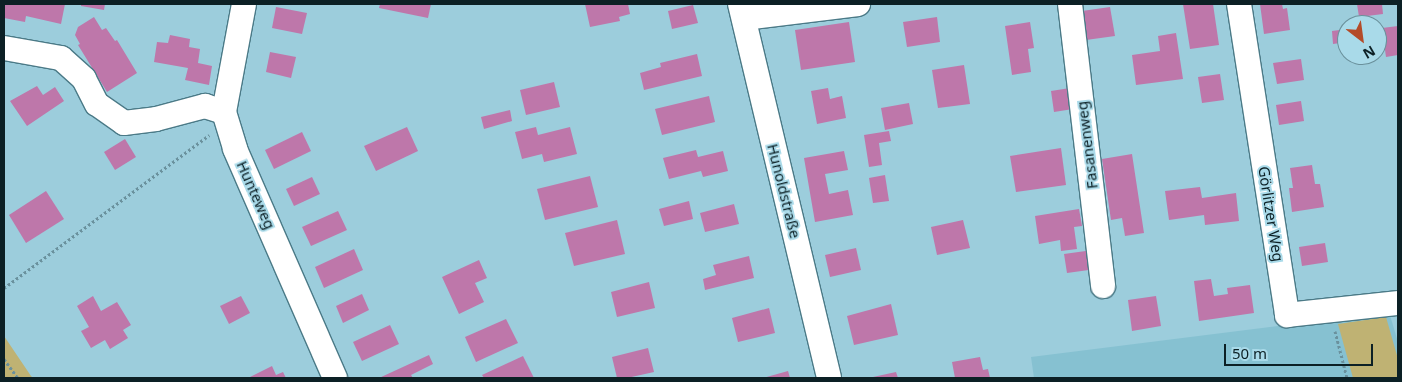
<!DOCTYPE html>
<meta charset="utf-8">
<style>
body{margin:0}
#map{position:relative;width:1402px;height:382px;overflow:hidden;background:#9ccddc;font-family:"Noto Sans",sans-serif}
div>[style]{position:absolute}
.built>*{inset:0;background:#86c1d1}
.green>*{inset:0;background:#bfb273}
.building>*{inset:0;background:#be77aa}
.path>*{height:3px;margin-top:-1.5px;transform-origin:0;background:repeating-linear-gradient(90deg,#6a919d 0 2.5px,transparent 0 5px)}
.roads{filter:drop-shadow(1px 0 #4b7a87) drop-shadow(-1px 0 #4b7a87) drop-shadow(0 1px #4b7a87) drop-shadow(0 -1px #4b7a87)}
.minor>*{height:24px;margin:-12px;padding:0 12px;transform-origin:12px;border-radius:12px;background:#fff}
span{translate:-50% -50%;white-space:nowrap;text-align:center;line-height:1.15;-webkit-text-stroke:4px #a9dae9;paint-order:stroke}
.street-label{font-size:15px;color:#0c2025}
.frame{position:absolute;inset:0;border:5px solid #0c2025;pointer-events:none}
.north{position:absolute;left:1337px;top:15px;width:50px;height:50px;box-sizing:border-box;background:#a9dae9;border:1px solid #6a909b;border-radius:50%;rotate:150deg;font-size:14px;font-weight:700;line-height:20px;text-align:center;color:#0c2025}
.north::after{content:'';display:block;margin:auto;width:18px;height:22px;background:#b44b29;clip-path:polygon(50% 0,100% 100%,50% 72%,0 100%)}
.scale{position:absolute;left:1224px;top:344px;width:149px;height:22px;box-sizing:border-box;border:2px solid #0c2025;border-top:0;padding-left:6px;font-size:15px;line-height:18px;white-space:nowrap;color:#0c2025;-webkit-text-stroke:4px #a9dae9;paint-order:stroke}
</style>
<div id="map">
<div class="built">
<div style="clip-path:polygon(1389px 312px,1398px 342px,1398px 378px,1034px 378px,1031px 357px)"></div>
</div>
<div class="green">
<div style="clip-path:polygon(1386px 317px,1398px 359px,1398px 378px,1353px 378px,1338px 324px)"></div>
<div style="clip-path:polygon(4px 336px,31px 376px,33px 378px,4px 378px)"></div>
</div>
<div class="building">
<div style="clip-path:polygon(4px 4px,65px 4px,61px 24px,26px 16px,25px 22px,4px 18px)"></div>
<div style="clip-path:polygon(81px 4px,105px 4px,104px 10px,81px 6px)"></div>
<div style="clip-path:polygon(380px 4px,431px 4px,428px 18px,379px 8px)"></div>
<div style="clip-path:polygon(585px 4px,628px 4px,630px 14px,619px 17px,620px 21px,590px 27px)"></div>
<div style="clip-path:polygon(1183px 4px,1213px 4px,1219px 45px,1190px 49px)"></div>
<div style="clip-path:polygon(1260px 4px,1282px 4px,1283px 9px,1287px 8px,1290px 30px,1264px 34px)"></div>
<div style="clip-path:polygon(1357px 4px,1382px 4px,1383px 14px,1359px 17px)"></div>
<div style="clip-path:polygon(693px 5px,698px 23px,672px 29px,668px 11px)"></div>
<div style="clip-path:polygon(276px 7px,307px 13px,302px 34px,272px 28px)"></div>
<div style="clip-path:polygon(1110px 7px,1115px 36px,1086px 40px,1082px 11px)"></div>
<div style="clip-path:polygon(94px 17px,102px 30px,106px 28px,115px 41px,117px 40px,137px 73px,107px 92px,78px 45px,80px 44px,75px 35px,78px 27px)"></div>
<div style="clip-path:polygon(937px 17px,940px 42px,907px 47px,903px 22px)"></div>
<div style="clip-path:polygon(849px 22px,855px 62px,801px 70px,795px 30px)"></div>
<div style="clip-path:polygon(1030px 22px,1034px 48px,1028px 49px,1031px 72px,1012px 75px,1005px 26px)"></div>
<div style="clip-path:polygon(1398px 26px,1398px 55px,1386px 57px,1382px 28px)"></div>
<div style="clip-path:polygon(1347px 29px,1347px 42px,1333px 44px,1332px 31px)"></div>
<div style="clip-path:polygon(1176px 33px,1183px 79px,1136px 85px,1132px 55px,1160px 51px,1158px 36px)"></div>
<div style="clip-path:polygon(170px 35px,190px 39px,189px 47px,200px 49px,198px 63px,212px 66px,209px 85px,185px 80px,188px 68px,154px 62px,157px 42px,168px 43px)"></div>
<div style="clip-path:polygon(270px 52px,296px 57px,291px 78px,266px 72px)"></div>
<div style="clip-path:polygon(697px 54px,702px 76px,644px 90px,640px 73px,661px 67px,660px 63px)"></div>
<div style="clip-path:polygon(1301px 59px,1304px 80px,1277px 84px,1273px 63px)"></div>
<div style="clip-path:polygon(964px 65px,970px 104px,938px 108px,932px 70px)"></div>
<div style="clip-path:polygon(1220px 74px,1224px 100px,1202px 103px,1198px 77px)"></div>
<div style="clip-path:polygon(554px 82px,560px 107px,526px 115px,520px 90px)"></div>
<div style="clip-path:polygon(37px 86px,43px 95px,55px 87px,64px 101px,27px 126px,10px 101px)"></div>
<div style="clip-path:polygon(828px 88px,830px 99px,842px 96px,846px 118px,817px 124px,811px 91px)"></div>
<div style="clip-path:polygon(1070px 88px,1073px 109px,1054px 112px,1051px 91px)"></div>
<div style="clip-path:polygon(709px 96px,715px 122px,662px 135px,655px 109px)"></div>
<div style="clip-path:polygon(1301px 101px,1304px 121px,1279px 125px,1276px 105px)"></div>
<div style="clip-path:polygon(909px 103px,913px 124px,885px 130px,881px 108px)"></div>
<div style="clip-path:polygon(510px 110px,512px 121px,484px 129px,481px 117px)"></div>
<div style="clip-path:polygon(407px 127px,418px 151px,376px 171px,364px 146px)"></div>
<div style="clip-path:polygon(536px 127px,538px 135px,570px 127px,577px 154px,544px 162px,542px 154px,522px 159px,515px 132px)"></div>
<div style="clip-path:polygon(889px 131px,891px 141px,879px 143px,882px 165px,869px 167px,864px 135px)"></div>
<div style="clip-path:polygon(302px 132px,311px 151px,274px 169px,265px 150px)"></div>
<div style="clip-path:polygon(125px 139px,136px 157px,115px 170px,104px 152px)"></div>
<div style="clip-path:polygon(1061px 148px,1066px 185px,1016px 192px,1010px 156px)"></div>
<div style="clip-path:polygon(696px 150px,698px 157px,723px 151px,728px 171px,703px 177px,701px 171px,669px 179px,663px 158px)"></div>
<div style="clip-path:polygon(844px 151px,848px 170px,825px 174px,829px 194px,848px 190px,853px 215px,815px 222px,804px 158px)"></div>
<div style="clip-path:polygon(1132px 154px,1144px 233px,1125px 236px,1122px 218px,1111px 220px,1102px 159px)"></div>
<div style="clip-path:polygon(1312px 165px,1315px 184px,1320px 184px,1324px 207px,1292px 212px,1289px 188px,1293px 188px,1290px 168px)"></div>
<div style="clip-path:polygon(885px 175px,889px 201px,873px 203px,869px 178px)"></div>
<div style="clip-path:polygon(590px 176px,598px 207px,545px 220px,537px 189px)"></div>
<div style="clip-path:polygon(312px 177px,320px 194px,294px 206px,286px 189px)"></div>
<div style="clip-path:polygon(1200px 187px,1202px 198px,1236px 193px,1239px 221px,1205px 225px,1204px 215px,1169px 220px,1165px 191px)"></div>
<div style="clip-path:polygon(46px 191px,64px 219px,26px 243px,9px 215px)"></div>
<div style="clip-path:polygon(689px 201px,693px 219px,664px 226px,659px 209px)"></div>
<div style="clip-path:polygon(734px 204px,739px 224px,705px 232px,700px 213px)"></div>
<div style="clip-path:polygon(1079px 209px,1082px 226px,1074px 227px,1077px 249px,1061px 251px,1060px 240px,1039px 244px,1035px 216px)"></div>
<div style="clip-path:polygon(338px 211px,347px 230px,311px 246px,302px 227px)"></div>
<div style="clip-path:polygon(617px 220px,625px 254px,574px 266px,565px 233px)"></div>
<div style="clip-path:polygon(963px 220px,970px 248px,937px 255px,931px 227px)"></div>
<div style="clip-path:polygon(1325px 243px,1328px 262px,1302px 266px,1299px 247px)"></div>
<div style="clip-path:polygon(856px 248px,861px 270px,830px 277px,825px 255px)"></div>
<div style="clip-path:polygon(354px 249px,363px 270px,324px 288px,315px 267px)"></div>
<div style="clip-path:polygon(1093px 250px,1096px 269px,1067px 273px,1064px 254px)"></div>
<div style="clip-path:polygon(749px 256px,754px 278px,705px 290px,703px 279px,716px 275px,713px 265px)"></div>
<div style="clip-path:polygon(479px 260px,487px 278px,475px 283px,484px 302px,459px 314px,442px 277px)"></div>
<div style="clip-path:polygon(1211px 279px,1214px 296px,1228px 294px,1227px 288px,1250px 285px,1254px 313px,1199px 321px,1194px 281px)"></div>
<div style="clip-path:polygon(649px 282px,655px 308px,617px 317px,611px 292px)"></div>
<div style="clip-path:polygon(362px 294px,369px 310px,343px 323px,336px 306px)"></div>
<div style="clip-path:polygon(93px 296px,101px 311px,117px 302px,131px 325px,123px 330px,128px 338px,110px 349px,105px 340px,91px 348px,81px 331px,89px 327px,77px 306px)"></div>
<div style="clip-path:polygon(241px 296px,250px 313px,229px 324px,220px 306px)"></div>
<div style="clip-path:polygon(1156px 296px,1161px 326px,1132px 331px,1128px 300px)"></div>
<div style="clip-path:polygon(891px 304px,898px 335px,854px 345px,847px 316px)"></div>
<div style="clip-path:polygon(769px 308px,775px 333px,738px 342px,732px 318px)"></div>
<div style="clip-path:polygon(506px 319px,518px 343px,476px 362px,465px 337px)"></div>
<div style="clip-path:polygon(390px 325px,399px 344px,362px 361px,353px 342px)"></div>
<div style="clip-path:polygon(648px 348px,654px 372px,627px 378px,617px 378px,612px 357px)"></div>
<div style="clip-path:polygon(429px 355px,433px 364px,411px 375px,413px 378px,379px 378px)"></div>
<div style="clip-path:polygon(523px 356px,534px 378px,484px 378px,482px 375px)"></div>
<div style="clip-path:polygon(980px 357px,983px 370px,988px 369px,990px 378px,955px 378px,952px 362px)"></div>
<div style="clip-path:polygon(272px 366px,276px 375px,283px 372px,286px 378px,248px 378px)"></div>
<div style="clip-path:polygon(788px 371px,790px 378px,763px 378px)"></div>
<div style="clip-path:polygon(896px 372px,898px 378px,873px 378px,873px 377px)"></div>
</div>
<div class="path">
<div style="left:4px;top:288px;width:256px;rotate:-36.7deg"></div>
<div style="left:1335px;top:331px;width:49px;rotate:75.7deg"></div>
<div style="left:4px;top:359px;width:24px;rotate:54deg"></div>
</div>
<div class="roads">
<div class="minor">
<div style="left:244px;top:4px;width:110px;rotate:100.5deg"></div>
<div style="left:224px;top:112px;width:39px;rotate:73deg"></div>
<div style="left:235px;top:149px;width:250px;rotate:66.4deg"></div>
<div style="left:740px;top:4px;width:384px;rotate:76.6deg"></div>
<div style="left:1070px;top:4px;width:284px;rotate:83.3deg"></div>
<div style="left:1239px;top:4px;width:315px;rotate:81.2deg"></div>
<div style="left:1287px;top:315px;width:112px;rotate:-6.2deg"></div>
<div style="left:744px;top:18px;width:115px;rotate:-7deg"></div>
<div style="left:4px;top:48px;width:58px;rotate:10deg"></div>
<div style="left:61px;top:58px;width:31px;rotate:42deg"></div>
<div style="left:84px;top:79px;width:28px;rotate:63deg"></div>
<div style="left:97px;top:104px;width:33px;rotate:35deg"></div>
<div style="left:124px;top:123px;width:32px;rotate:-7deg"></div>
<div style="left:156px;top:119px;width:51px;rotate:-14.9deg"></div>
<div style="left:205px;top:106px;width:20px;rotate:18deg"></div>
</div>
</div>
<div class="street-label">
<span style="left:1087px;top:145px;rotate:-97deg">Fasanenweg</span>
<span style="left:784px;top:191px;rotate:76deg">Hunoldstraße</span>
<span style="left:256px;top:195px;rotate:66deg">Hunteweg</span>
<span style="left:1271px;top:214px;rotate:81deg">Görlitzer Weg</span>
</div>
<div class="frame"></div>
<div class="north">N</div>
<div class="scale">50 m</div>
</div>
